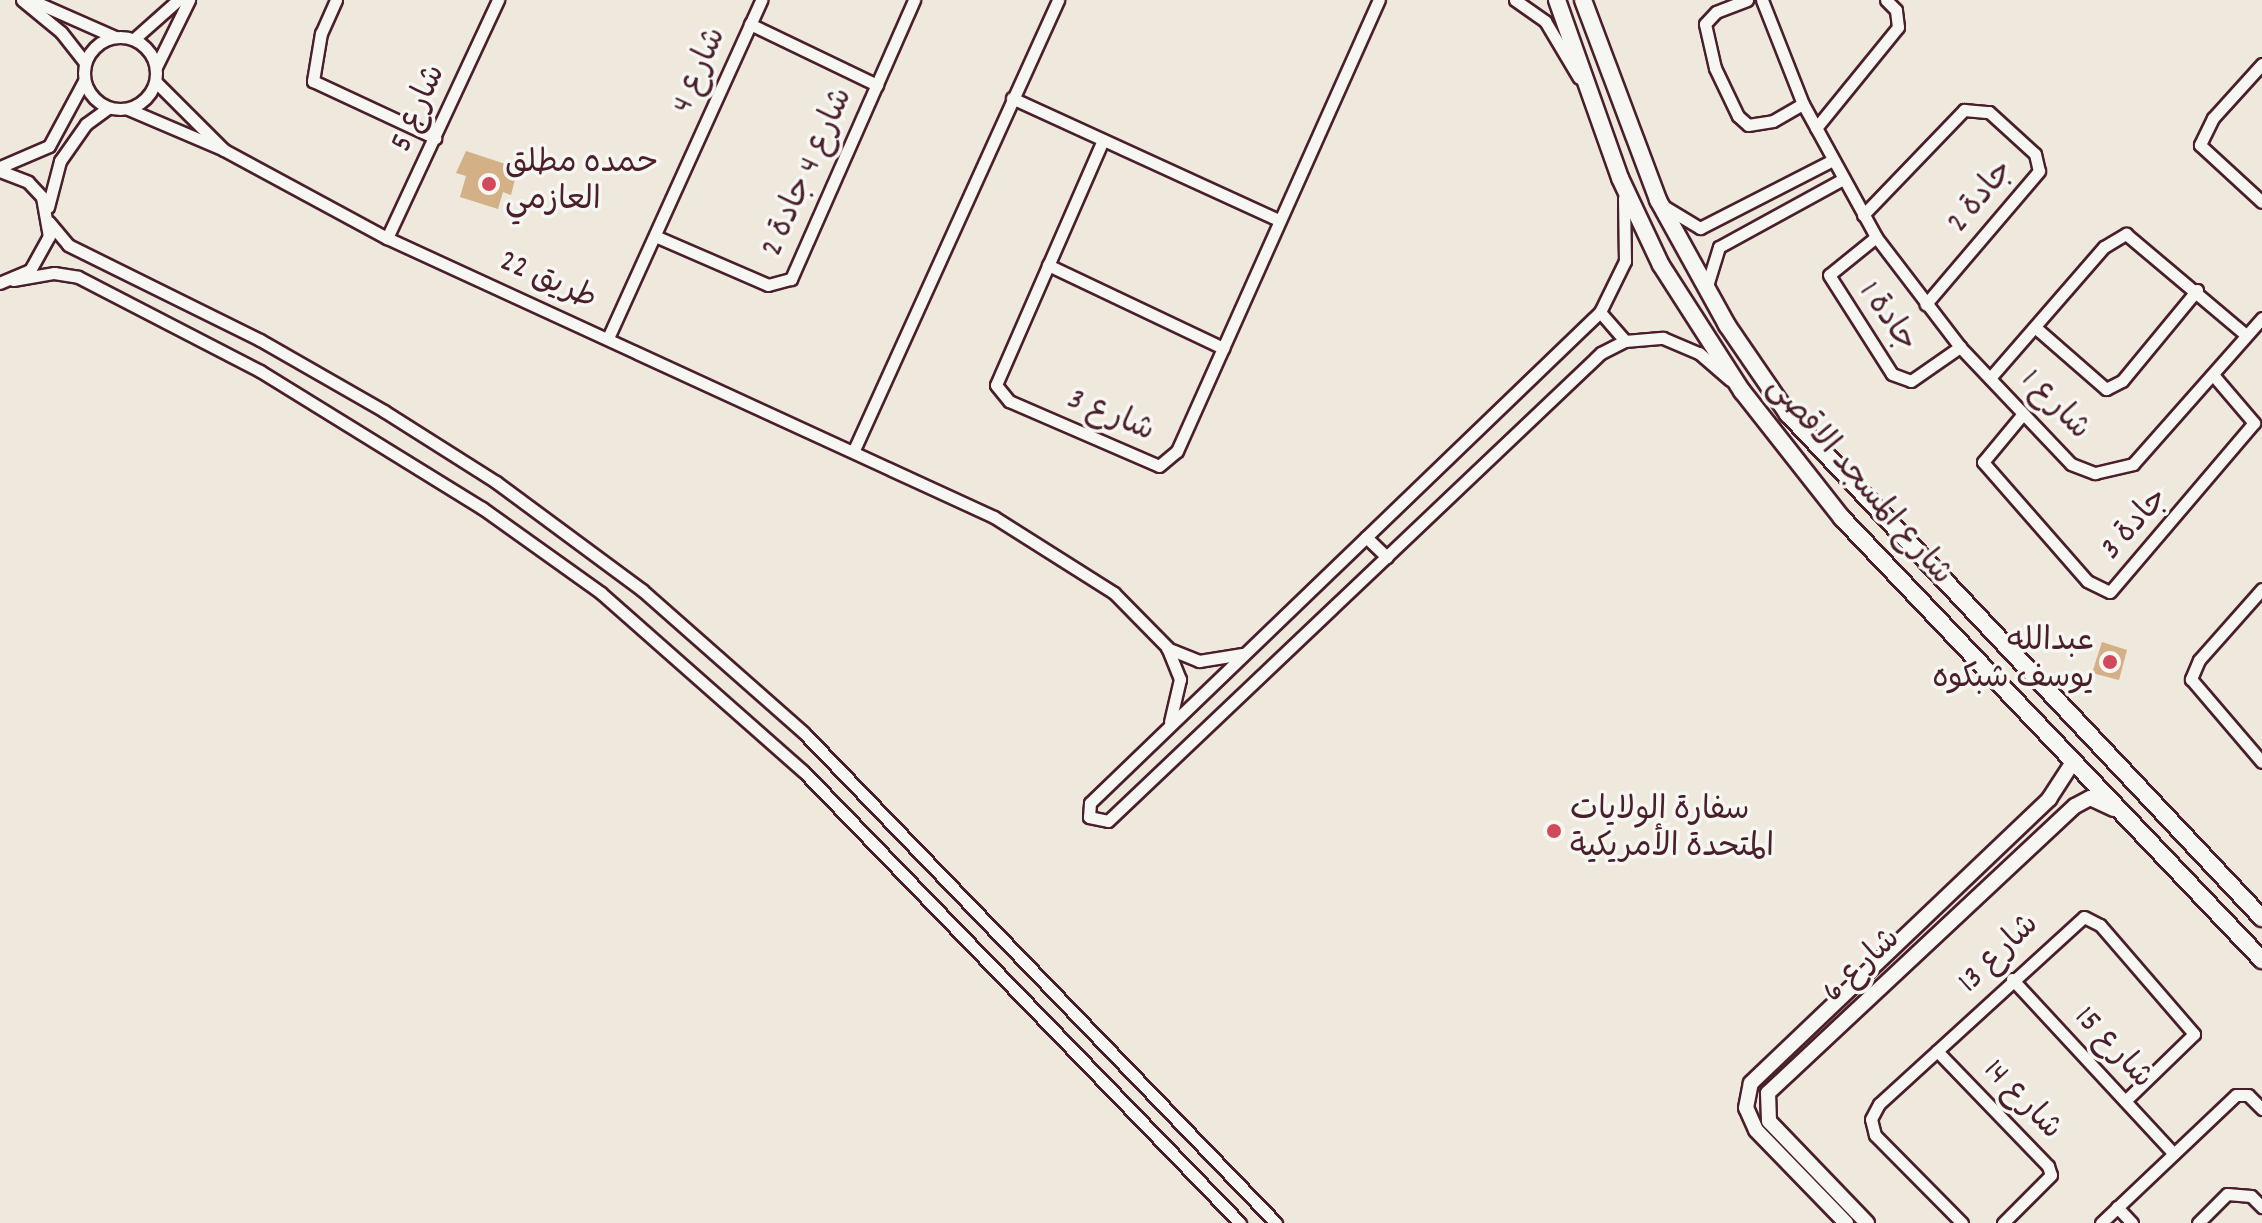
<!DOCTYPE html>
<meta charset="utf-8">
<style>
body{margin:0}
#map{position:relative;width:2262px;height:1223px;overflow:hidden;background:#efe8dc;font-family:Dekko,"Playpen Sans Arabic",sans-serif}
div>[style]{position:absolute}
.building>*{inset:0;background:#d3b085}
.roads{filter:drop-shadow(2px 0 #4a1f2b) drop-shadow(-2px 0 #4a1f2b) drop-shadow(0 2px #4a1f2b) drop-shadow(0 -2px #4a1f2b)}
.minor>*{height:11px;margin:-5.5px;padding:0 5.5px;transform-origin:5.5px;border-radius:5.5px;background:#f6f6f2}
.minor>.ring{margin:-5.5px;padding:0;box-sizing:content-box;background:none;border:11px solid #f6f6f2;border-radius:50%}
.tertiary>*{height:14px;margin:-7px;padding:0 7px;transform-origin:7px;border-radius:7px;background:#f6f6f2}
.secondary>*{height:16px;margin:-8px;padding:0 8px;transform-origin:8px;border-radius:8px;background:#f6f6f2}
.dots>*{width:22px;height:22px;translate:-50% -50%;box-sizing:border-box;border:4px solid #f6f6f2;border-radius:50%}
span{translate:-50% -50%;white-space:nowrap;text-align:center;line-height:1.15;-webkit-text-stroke:7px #f6f6f2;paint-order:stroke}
.street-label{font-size:32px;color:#4a1f2b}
.poi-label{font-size:32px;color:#4a1f2b}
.left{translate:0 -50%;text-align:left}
.right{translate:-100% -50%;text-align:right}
</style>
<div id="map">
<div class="building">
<div style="clip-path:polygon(466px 151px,518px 168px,511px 195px,503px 192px,498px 209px,460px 197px,466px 176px,456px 173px)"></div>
<div style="clip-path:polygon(2102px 642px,2127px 650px,2119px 680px,2092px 673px)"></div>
</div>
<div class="roads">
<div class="minor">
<div style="left:22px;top:0;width:50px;rotate:39.4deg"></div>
<div style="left:61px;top:32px;width:39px;rotate:52deg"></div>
<div style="left:31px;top:0;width:92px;rotate:23.8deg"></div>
<div style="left:336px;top:0;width:36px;rotate:114deg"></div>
<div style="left:321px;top:33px;width:49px;rotate:99.5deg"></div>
<div style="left:313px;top:81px;width:135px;rotate:25deg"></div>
<div style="left:1515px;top:0;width:37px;rotate:35deg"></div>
<div style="left:1545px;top:21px;width:66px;rotate:59.2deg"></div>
<div style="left:1747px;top:0;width:33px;rotate:159deg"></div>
<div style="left:1716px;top:12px;width:16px;rotate:133deg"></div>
<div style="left:1705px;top:24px;width:45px;rotate:77.2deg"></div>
<div style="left:1715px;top:68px;width:53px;rotate:64.4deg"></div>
<div style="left:1738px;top:116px;width:13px;rotate:42deg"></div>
<div style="left:1748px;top:125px;width:25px;rotate:-9deg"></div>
<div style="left:1773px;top:121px;width:34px;rotate:-30deg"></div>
<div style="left:1762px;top:0;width:112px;rotate:68.5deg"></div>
<div style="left:1803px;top:104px;width:152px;rotate:61.2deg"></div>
<div style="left:1876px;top:237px;width:138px;rotate:52.6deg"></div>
<div style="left:1960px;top:347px;width:161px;rotate:46.5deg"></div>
<div style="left:2071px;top:464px;width:26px;rotate:21deg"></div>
<div style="left:2095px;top:473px;width:39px;rotate:-13deg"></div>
<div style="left:2133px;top:464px;width:195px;rotate:-48.5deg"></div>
<div style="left:750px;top:24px;width:141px;rotate:25.7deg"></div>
<div class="ring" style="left:84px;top:37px;width:61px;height:61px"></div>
<div style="left:134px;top:39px;width:59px;rotate:-41.6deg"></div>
<div style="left:2262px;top:64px;width:73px;rotate:132.2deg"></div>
<div style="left:2213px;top:118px;width:30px;rotate:116deg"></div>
<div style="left:2200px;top:145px;width:84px;rotate:42.6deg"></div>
<div style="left:156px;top:67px;width:75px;rotate:-63.8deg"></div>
<div style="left:1012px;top:98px;width:293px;rotate:24.6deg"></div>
<div style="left:128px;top:109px;width:104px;rotate:23.1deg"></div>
<div style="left:224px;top:150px;width:96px;rotate:-135deg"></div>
<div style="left:1816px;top:128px;width:130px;rotate:-50.9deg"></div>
<div style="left:1898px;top:27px;width:17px;rotate:-97deg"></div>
<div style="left:1896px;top:10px;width:14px;rotate:-135deg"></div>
<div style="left:1103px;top:140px;width:267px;rotate:113.6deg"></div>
<div style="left:996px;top:385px;width:21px;rotate:51deg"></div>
<div style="left:1009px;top:401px;width:163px;rotate:23.4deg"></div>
<div style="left:1159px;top:466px;width:23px;rotate:-40deg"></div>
<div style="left:1177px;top:451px;width:494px;rotate:-65.9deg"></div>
<div style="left:224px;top:150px;width:185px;rotate:28.4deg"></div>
<div style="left:387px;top:238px;width:668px;rotate:24.69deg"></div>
<div style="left:994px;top:517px;width:142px;rotate:32.3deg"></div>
<div style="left:1114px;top:593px;width:76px;rotate:45.5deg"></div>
<div style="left:1167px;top:647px;width:35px;rotate:68deg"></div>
<div style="left:1180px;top:679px;width:44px;rotate:103.1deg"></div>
<div style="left:0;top:167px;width:53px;rotate:-23.2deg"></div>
<div style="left:49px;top:146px;width:74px;rotate:-61.7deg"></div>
<div style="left:0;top:171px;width:30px;rotate:21deg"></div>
<div style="left:28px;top:182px;width:21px;rotate:47deg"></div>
<div style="left:42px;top:197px;width:40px;rotate:80deg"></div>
<div style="left:49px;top:236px;width:39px;rotate:119deg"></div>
<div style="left:30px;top:270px;width:33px;rotate:157deg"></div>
<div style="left:1624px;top:198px;width:63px;rotate:89.1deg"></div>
<div style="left:1625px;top:261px;width:57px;rotate:116.1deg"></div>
<div style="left:1600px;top:312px;width:708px;rotate:136.09deg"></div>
<div style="left:1090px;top:803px;width:14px;rotate:94deg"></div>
<div style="left:1089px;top:817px;width:19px;rotate:12deg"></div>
<div style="left:1108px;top:821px;width:680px;rotate:-43.51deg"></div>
<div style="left:1601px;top:353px;width:27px;rotate:-27deg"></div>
<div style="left:1625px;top:341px;width:38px;rotate:-5deg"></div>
<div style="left:1663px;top:338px;width:39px;rotate:23deg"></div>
<div style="left:1699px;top:353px;width:41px;rotate:41.1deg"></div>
<div style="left:48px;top:207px;width:48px;rotate:-75.4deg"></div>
<div style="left:60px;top:161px;width:45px;rotate:-54.9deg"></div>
<div style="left:86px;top:124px;width:27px;rotate:-36deg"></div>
<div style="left:1665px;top:207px;width:41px;rotate:31deg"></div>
<div style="left:1700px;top:228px;width:149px;rotate:-27.1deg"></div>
<div style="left:1863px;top:215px;width:146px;rotate:-46.1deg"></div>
<div style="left:1964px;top:110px;width:25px;rotate:5deg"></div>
<div style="left:1989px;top:112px;width:62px;rotate:42.4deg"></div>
<div style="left:2035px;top:154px;width:17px;rotate:77deg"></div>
<div style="left:2039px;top:171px;width:175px;rotate:130.4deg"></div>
<div style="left:49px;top:222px;width:30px;rotate:50deg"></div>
<div style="left:68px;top:245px;width:214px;rotate:26.3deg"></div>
<div style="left:260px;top:340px;width:143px;rotate:29.8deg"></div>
<div style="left:384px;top:411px;width:133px;rotate:32.4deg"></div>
<div style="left:496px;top:482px;width:182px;rotate:36.5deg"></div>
<div style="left:642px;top:590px;width:215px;rotate:41.4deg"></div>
<div style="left:803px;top:732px;width:682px;rotate:46.07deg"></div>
<div style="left:655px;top:236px;width:123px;rotate:23.4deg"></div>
<div style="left:768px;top:285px;width:24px;rotate:-15deg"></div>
<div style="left:791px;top:279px;width:305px;rotate:-66.2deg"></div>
<div style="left:1876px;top:237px;width:60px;rotate:141deg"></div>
<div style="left:1829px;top:275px;width:117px;rotate:57.5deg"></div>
<div style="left:1892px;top:374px;width:20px;rotate:20deg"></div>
<div style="left:1911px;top:381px;width:60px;rotate:-34.8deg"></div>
<div style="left:387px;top:238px;width:263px;rotate:-65deg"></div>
<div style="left:1048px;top:265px;width:194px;rotate:25.4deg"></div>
<div style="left:13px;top:280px;width:42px;rotate:-9.7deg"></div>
<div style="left:54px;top:273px;width:24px;rotate:9deg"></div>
<div style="left:78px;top:277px;width:205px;rotate:27.3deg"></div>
<div style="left:260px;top:371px;width:261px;rotate:31.7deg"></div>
<div style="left:482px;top:508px;width:146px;rotate:35.5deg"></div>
<div style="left:601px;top:593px;width:269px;rotate:41.4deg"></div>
<div style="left:803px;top:771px;width:629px;rotate:45.97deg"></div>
<div style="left:1706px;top:289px;width:44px;rotate:-72.8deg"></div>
<div style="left:1719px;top:247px;width:141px;rotate:-28.7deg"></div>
<div style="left:1600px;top:312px;width:38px;rotate:49deg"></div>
<div style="left:2036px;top:328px;width:93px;rotate:41.1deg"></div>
<div style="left:2106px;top:389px;width:18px;rotate:-27deg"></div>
<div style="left:2122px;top:381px;width:118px;rotate:-50.5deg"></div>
<div style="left:608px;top:338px;width:371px;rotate:-65.6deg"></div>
<div style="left:1990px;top:378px;width:174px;rotate:-49deg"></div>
<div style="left:2104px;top:247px;width:26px;rotate:-31deg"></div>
<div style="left:2126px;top:234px;width:157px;rotate:40.1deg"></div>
<div style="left:2022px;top:415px;width:61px;rotate:129.7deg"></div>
<div style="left:1983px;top:462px;width:158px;rotate:48.8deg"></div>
<div style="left:2087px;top:581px;width:25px;rotate:26deg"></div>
<div style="left:2110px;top:592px;width:222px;rotate:-49.6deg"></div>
<div style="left:2254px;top:423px;width:62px;rotate:-130.4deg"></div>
<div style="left:854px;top:450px;width:494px;rotate:-65.6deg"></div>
<div style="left:1366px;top:537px;width:29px;rotate:44deg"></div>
<div style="left:2262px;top:589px;width:95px;rotate:131.6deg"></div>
<div style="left:2199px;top:660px;width:21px;rotate:113deg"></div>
<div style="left:2191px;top:679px;width:109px;rotate:49.5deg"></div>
<div style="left:1167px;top:648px;width:35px;rotate:22deg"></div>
<div style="left:1199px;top:661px;width:44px;rotate:-9.2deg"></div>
<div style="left:2012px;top:979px;width:238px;rotate:47.2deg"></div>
<div style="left:1937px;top:1051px;width:160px;rotate:46deg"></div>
<div style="left:2048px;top:1166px;width:9px;rotate:72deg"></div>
<div style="left:2051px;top:1175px;width:68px;rotate:135deg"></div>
<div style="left:2117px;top:1207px;width:22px;rotate:47deg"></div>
<div style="left:1962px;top:1223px;width:124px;rotate:-134.7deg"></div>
<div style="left:1875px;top:1135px;width:16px;rotate:-104deg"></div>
<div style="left:1871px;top:1119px;width:17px;rotate:-62deg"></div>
<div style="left:1879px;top:1104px;width:277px;rotate:-42.4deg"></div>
<div style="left:2084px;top:917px;width:18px;rotate:27deg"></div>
<div style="left:2100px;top:925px;width:144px;rotate:49.2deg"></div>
<div style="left:2194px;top:1034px;width:96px;rotate:135.8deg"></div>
<div style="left:2101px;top:1223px;width:186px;rotate:-43.5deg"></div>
<div style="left:2236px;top:1095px;width:12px"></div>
<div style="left:2248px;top:1095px;width:20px;rotate:45deg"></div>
<div style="left:2198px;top:1223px;width:41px;rotate:-45deg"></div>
<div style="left:2227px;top:1194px;width:24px;rotate:5deg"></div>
<div style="left:2251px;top:1196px;width:16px;rotate:45deg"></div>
</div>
<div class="tertiary">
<div style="left:1846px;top:1223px;width:129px;rotate:-134.1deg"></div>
<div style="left:1756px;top:1130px;width:24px;rotate:-114deg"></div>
<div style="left:1746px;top:1108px;width:25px;rotate:-79deg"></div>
<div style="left:1751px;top:1083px;width:412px;rotate:-43.6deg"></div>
<div style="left:2049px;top:799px;width:44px;rotate:-57deg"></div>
<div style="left:1867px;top:1223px;width:141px;rotate:-133.9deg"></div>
<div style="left:1769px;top:1121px;width:28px;rotate:-92deg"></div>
<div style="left:1768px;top:1093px;width:420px;rotate:-43.1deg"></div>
<div style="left:2075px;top:806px;width:17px;rotate:-28deg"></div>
<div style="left:2090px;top:798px;width:26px;rotate:25deg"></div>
</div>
<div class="secondary">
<div style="left:1557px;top:0;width:189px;rotate:70.5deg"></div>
<div style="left:1620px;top:178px;width:96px;rotate:64.8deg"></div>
<div style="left:1661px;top:265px;width:150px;rotate:57.3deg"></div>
<div style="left:1742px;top:391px;width:162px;rotate:51.8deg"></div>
<div style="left:1842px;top:518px;width:610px;rotate:46.46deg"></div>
<div style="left:1583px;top:0;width:214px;rotate:69.4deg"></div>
<div style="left:1658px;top:200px;width:143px;rotate:61.1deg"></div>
<div style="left:1727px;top:325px;width:108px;rotate:55.6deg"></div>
<div style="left:1788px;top:414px;width:692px;rotate:46.76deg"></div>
</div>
</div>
<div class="dots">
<div style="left:489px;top:184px;background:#d1495b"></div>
<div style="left:2110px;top:662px;background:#d1495b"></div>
<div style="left:1554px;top:831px;background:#d1495b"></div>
</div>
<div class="street-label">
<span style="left:701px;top:71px;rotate:-66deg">شارع 4</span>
<span style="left:420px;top:109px;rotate:-66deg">شارع 5</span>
<span style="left:809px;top:173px;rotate:-66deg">شارع 4 جادة 2</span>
<span style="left:1982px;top:198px;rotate:-50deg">جادة 2</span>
<span style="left:547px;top:282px;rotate:24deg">طريق 22</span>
<span style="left:1886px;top:318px;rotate:55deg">جادة 1</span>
<span style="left:2054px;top:406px;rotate:46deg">شارع 1</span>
<span style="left:1110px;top:417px;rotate:23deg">شارع 3</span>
<span style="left:1858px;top:482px;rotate:49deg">شارع المسجد الاقصى</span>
<span style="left:2136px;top:525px;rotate:-48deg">جادة 3</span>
<span style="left:2000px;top:955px;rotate:-44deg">شارع 13</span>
<span style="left:1863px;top:967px;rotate:-43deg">شارع 6</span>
<span style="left:2112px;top:1049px;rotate:47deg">شارع 15</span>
<span style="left:2021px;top:1101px;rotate:46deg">شارع 14</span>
</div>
<div class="poi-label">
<span class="left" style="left:505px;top:184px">حمده مطلق<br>العازمي</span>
<span class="right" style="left:2094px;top:662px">عبدالله<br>يوسف شبكوه</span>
<span class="left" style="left:1570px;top:831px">سفارة الولايات<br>المتحدة الأمريكية</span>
</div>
</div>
